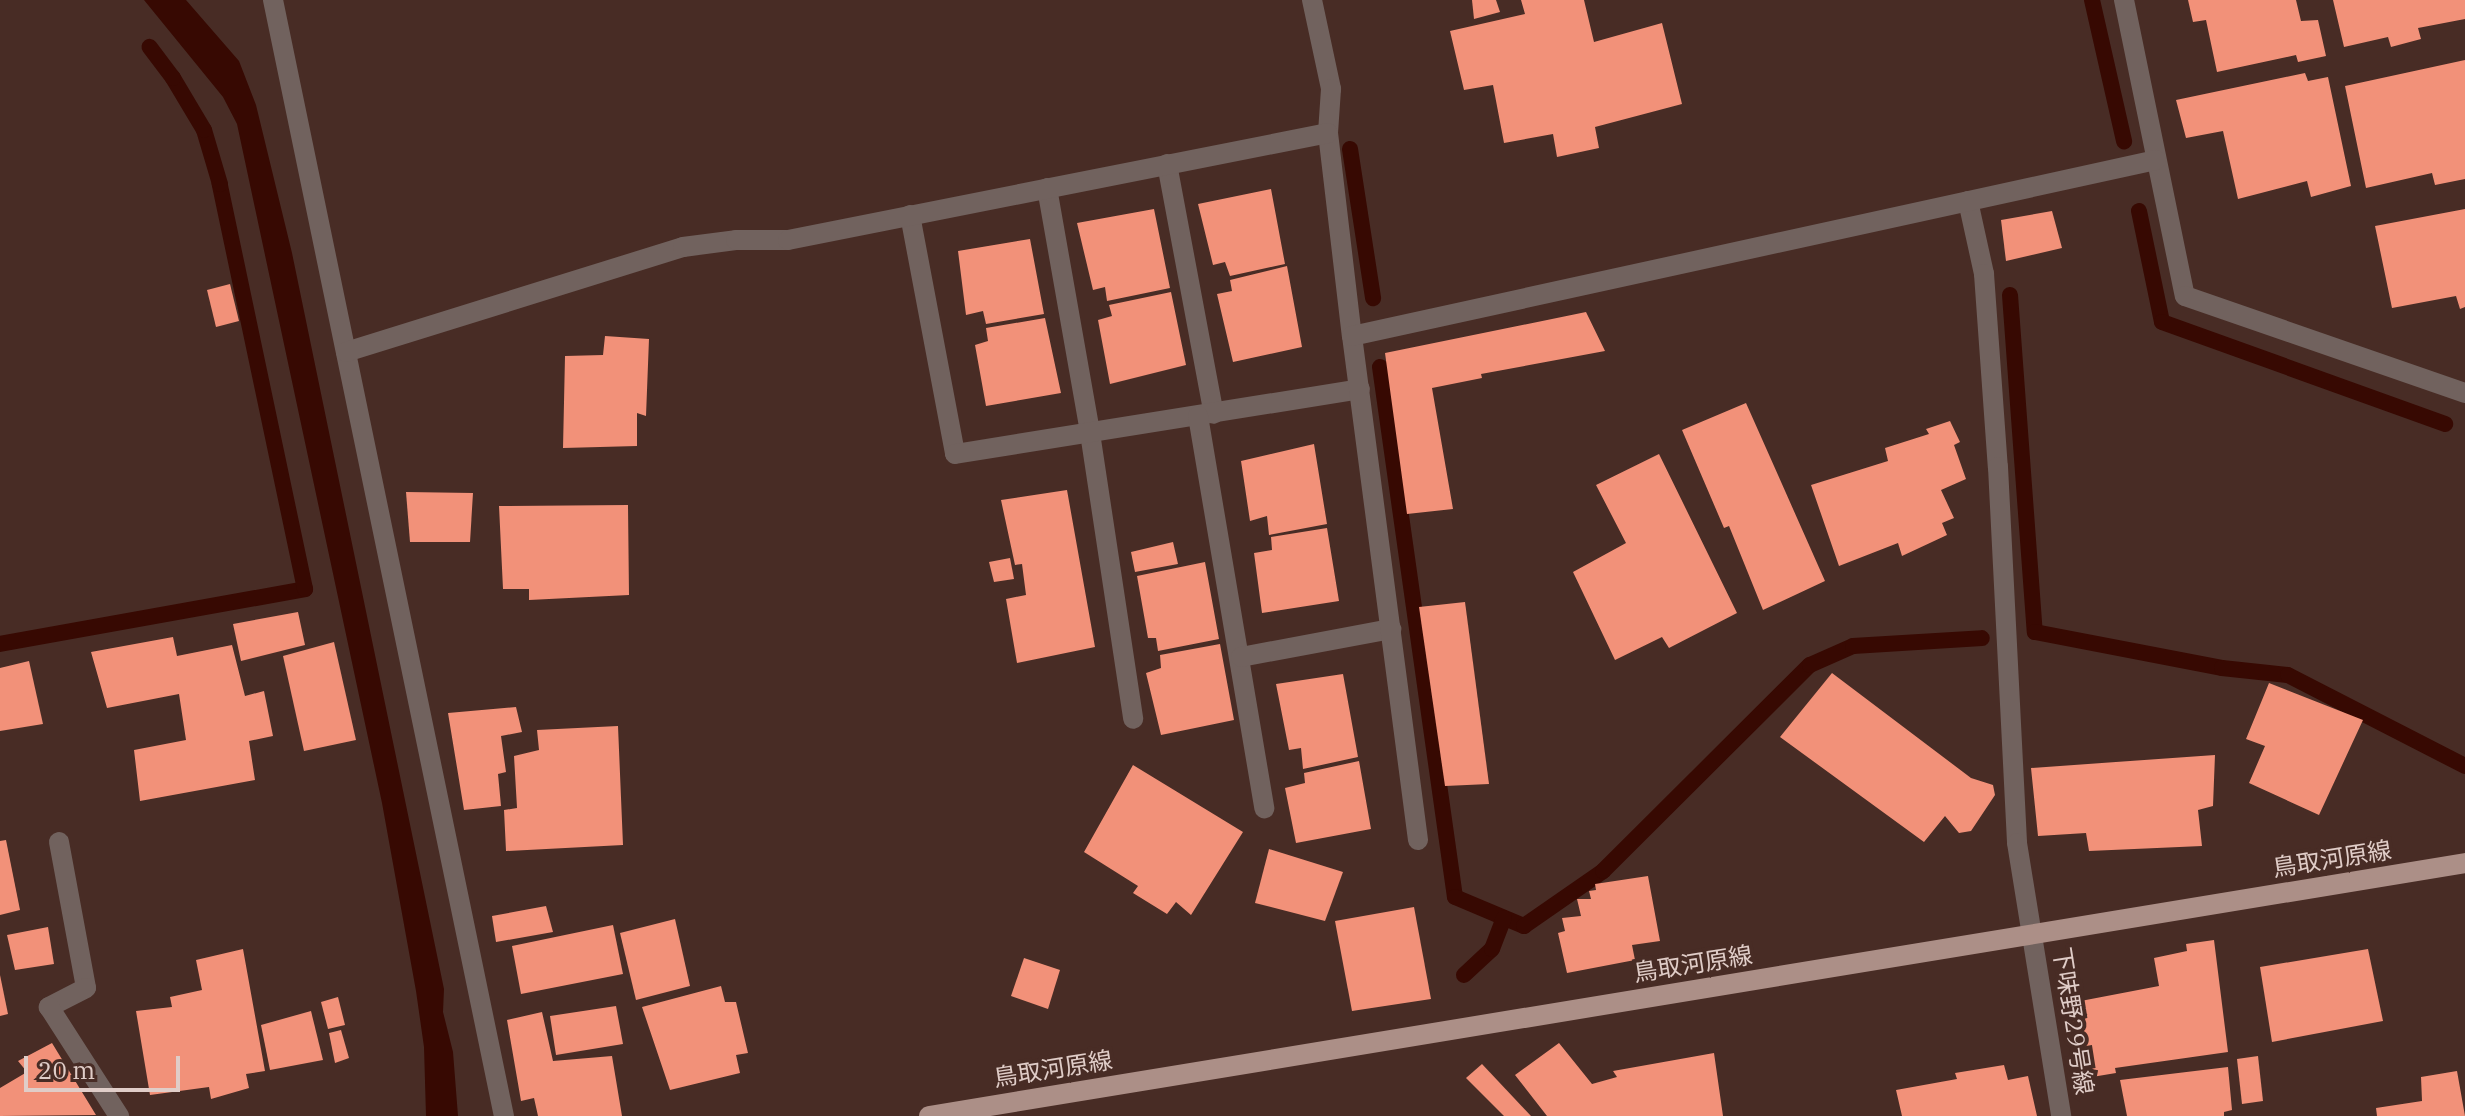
<!DOCTYPE html>
<meta charset="utf-8">
<style>
body{margin:0}
#map{position:relative;width:2465px;height:1116px;overflow:hidden;background:#482c25;font-family:"IBM Plex Serif","Noto Sans JP",serif}
div>[style]{position:absolute}
.water>*{inset:0;background:#370902}
.stream>*{height:16px;margin:-8px;padding:0 8px;transform-origin:8px;border-radius:8px;background:#370902}
.building>*{inset:0;background:#f29179}
.minor>*{height:20px;margin:-10px;padding:0 10px;transform-origin:10px;border-radius:10px;background:#71625e}
.major>*{height:20px;margin:-10px;padding:0 10px;transform-origin:10px;border-radius:10px;background:#ac8f87}
span{translate:-50% -50%;white-space:nowrap;text-align:center;line-height:1.15;-webkit-text-stroke:8px #482c25;paint-order:stroke}
.street-label{font-size:24px;color:#e0cdc8}
.scale{position:absolute;left:24px;top:1056px;width:156px;height:36px;box-sizing:border-box;border:4px solid #e0cdc8;border-top:0;padding-left:10px;font-size:24px;line-height:28px;white-space:nowrap;color:#e0cdc8;-webkit-text-stroke:6px #482c25;paint-order:stroke}
</style>
<div id="map">
<div class="water">
<div style="clip-path:polygon(144px 0,186px 0,239px 61px,256px 105px,292px 253px,444px 989px,443px 1012px,453px 1052px,458px 1116px,426px 1116px,424px 1047px,416px 991px,382px 803px,237px 124px,223px 97px)"></div>
</div>
<div class="stream">
<div style="left:2092px;top:0;width:145px;rotate:77.2deg"></div>
<div style="left:1350px;top:149px;width:151px;rotate:81.2deg"></div>
<div style="left:2139px;top:211px;width:113px;rotate:78.3deg"></div>
<div style="left:2162px;top:322px;width:301px;rotate:19.8deg"></div>
<div style="left:2010px;top:295px;width:338px;rotate:85.8deg"></div>
<div style="left:2035px;top:632px;width:190px;rotate:10.9deg"></div>
<div style="left:2222px;top:668px;width:66px;rotate:6.1deg"></div>
<div style="left:2288px;top:675px;width:199px;rotate:27.2deg"></div>
<div style="left:1380px;top:367px;width:535px;rotate:81.95deg"></div>
<div style="left:1455px;top:897px;width:75px;rotate:22.8deg"></div>
<div style="left:1524px;top:926px;width:96px;rotate:-34.8deg"></div>
<div style="left:1603px;top:871px;width:292px;rotate:-44.9deg"></div>
<div style="left:1810px;top:665px;width:47px;rotate:-23.8deg"></div>
<div style="left:1853px;top:646px;width:129px;rotate:-3.5deg"></div>
<div style="left:0;top:644px;width:310px;rotate:-10.2deg"></div>
<div style="left:305px;top:589px;width:414px;rotate:-101.9deg"></div>
<div style="left:220px;top:184px;width:56px;rotate:-106.5deg"></div>
<div style="left:204px;top:130px;width:61px;rotate:-120.8deg"></div>
<div style="left:173px;top:78px;width:39px;rotate:-127deg"></div>
<div style="left:1464px;top:975px;width:38px;rotate:-43deg"></div>
<div style="left:1492px;top:949px;width:33px;rotate:-69deg"></div>
</div>
<div class="building">
<div style="clip-path:polygon(1472px 0,1496px 0,1500px 12px,1474px 19px)"></div>
<div style="clip-path:polygon(1521px 0,1584px 0,1594px 42px,1662px 23px,1682px 104px,1595px 127px,1599px 148px,1557px 157px,1553px 134px,1504px 143px,1493px 85px,1464px 90px,1450px 31px,1525px 14px)"></div>
<div style="clip-path:polygon(2188px 0,2296px 0,2301px 21px,2318px 20px,2326px 56px,2298px 62px,2296px 55px,2217px 72px,2206px 20px,2193px 22px)"></div>
<div style="clip-path:polygon(2333px 0,2465px 0,2465px 19px,2418px 28px,2421px 39px,2391px 47px,2388px 37px,2344px 47px)"></div>
<div style="clip-path:polygon(2465px 60px,2465px 179px,2435px 185px,2432px 173px,2366px 188px,2345px 86px)"></div>
<div style="clip-path:polygon(2305px 73px,2308px 81px,2328px 77px,2351px 186px,2311px 197px,2307px 181px,2238px 199px,2223px 131px,2186px 138px,2176px 100px)"></div>
<div style="clip-path:polygon(1271px 189px,1285px 264px,1230px 276px,1225px 262px,1213px 265px,1198px 204px)"></div>
<div style="clip-path:polygon(1154px 209px,1170px 288px,1107px 301px,1105px 287px,1093px 290px,1077px 223px)"></div>
<div style="clip-path:polygon(2465px 209px,2465px 307px,2460px 309px,2456px 296px,2392px 308px,2375px 226px)"></div>
<div style="clip-path:polygon(2052px 211px,2062px 248px,2006px 261px,2001px 220px)"></div>
<div style="clip-path:polygon(1030px 239px,1044px 314px,986px 324px,983px 311px,966px 315px,958px 251px)"></div>
<div style="clip-path:polygon(1287px 266px,1302px 347px,1233px 362px,1217px 294px,1232px 291px,1230px 280px)"></div>
<div style="clip-path:polygon(230px 284px,239px 321px,216px 327px,207px 290px)"></div>
<div style="clip-path:polygon(1171px 292px,1186px 365px,1110px 384px,1098px 320px,1112px 316px,1109px 305px)"></div>
<div style="clip-path:polygon(1586px 312px,1605px 351px,1481px 374px,1482px 378px,1432px 388px,1453px 509px,1407px 514px,1385px 353px)"></div>
<div style="clip-path:polygon(1045px 318px,1061px 393px,986px 406px,975px 345px,988px 341px,986px 328px)"></div>
<div style="clip-path:polygon(605px 336px,649px 339px,646px 416px,637px 413px,637px 446px,563px 448px,565px 356px,603px 355px)"></div>
<div style="clip-path:polygon(1746px 403px,1825px 581px,1763px 610px,1729px 526px,1724px 528px,1682px 430px)"></div>
<div style="clip-path:polygon(1950px 421px,1960px 442px,1954px 445px,1966px 479px,1941px 490px,1954px 518px,1942px 523px,1947px 535px,1902px 556px,1898px 543px,1839px 566px,1811px 485px,1888px 461px,1885px 448px,1929px 434px,1926px 429px)"></div>
<div style="clip-path:polygon(1314px 444px,1327px 524px,1269px 535px,1267px 516px,1250px 521px,1241px 461px)"></div>
<div style="clip-path:polygon(1659px 454px,1737px 613px,1669px 648px,1662px 637px,1615px 660px,1573px 572px,1626px 543px,1596px 485px)"></div>
<div style="clip-path:polygon(1067px 490px,1095px 647px,1017px 663px,1006px 599px,1026px 595px,1022px 564px,1015px 565px,1001px 500px)"></div>
<div style="clip-path:polygon(406px 492px,473px 493px,470px 542px,410px 542px)"></div>
<div style="clip-path:polygon(628px 505px,629px 595px,529px 600px,529px 589px,503px 589px,499px 506px)"></div>
<div style="clip-path:polygon(1327px 528px,1339px 601px,1262px 613px,1254px 553px,1272px 550px,1271px 537px)"></div>
<div style="clip-path:polygon(1173px 542px,1178px 564px,1135px 572px,1131px 552px)"></div>
<div style="clip-path:polygon(1010px 558px,1014px 579px,994px 582px,989px 562px)"></div>
<div style="clip-path:polygon(1205px 562px,1219px 639px,1158px 651px,1156px 638px,1148px 638px,1137px 576px)"></div>
<div style="clip-path:polygon(1465px 602px,1489px 784px,1445px 786px,1419px 607px)"></div>
<div style="clip-path:polygon(298px 612px,305px 645px,241px 661px,233px 624px)"></div>
<div style="clip-path:polygon(173px 637px,177px 656px,232px 645px,245px 696px,264px 691px,273px 736px,249px 741px,255px 780px,140px 801px,134px 750px,186px 740px,179px 694px,107px 708px,91px 652px)"></div>
<div style="clip-path:polygon(334px 642px,356px 740px,304px 751px,283px 656px)"></div>
<div style="clip-path:polygon(1220px 644px,1234px 720px,1161px 735px,1146px 673px,1161px 668px,1160px 655px)"></div>
<div style="clip-path:polygon(29px 661px,43px 724px,0 731px,0 668px)"></div>
<div style="clip-path:polygon(1832px 673px,1971px 778px,1993px 785px,1995px 795px,1971px 831px,1959px 833px,1945px 816px,1924px 842px,1780px 737px)"></div>
<div style="clip-path:polygon(1343px 674px,1358px 757px,1303px 769px,1301px 748px,1289px 750px,1276px 684px)"></div>
<div style="clip-path:polygon(2269px 683px,2363px 720px,2319px 815px,2249px 783px,2265px 746px,2246px 739px)"></div>
<div style="clip-path:polygon(516px 707px,522px 732px,501px 736px,506px 772px,498px 774px,501px 806px,464px 810px,448px 713px)"></div>
<div style="clip-path:polygon(618px 726px,623px 845px,506px 851px,504px 810px,517px 808px,514px 756px,539px 750px,537px 730px)"></div>
<div style="clip-path:polygon(2215px 755px,2213px 806px,2198px 810px,2202px 846px,2089px 851px,2086px 833px,2038px 836px,2031px 768px)"></div>
<div style="clip-path:polygon(1359px 761px,1371px 829px,1296px 843px,1285px 788px,1305px 783px,1304px 773px)"></div>
<div style="clip-path:polygon(1133px 765px,1243px 832px,1191px 915px,1176px 902px,1167px 914px,1133px 893px,1138px 886px,1084px 852px)"></div>
<div style="clip-path:polygon(6px 840px,20px 910px,0 915px,0 841px)"></div>
<div style="clip-path:polygon(1269px 849px,1343px 872px,1325px 921px,1255px 903px)"></div>
<div style="clip-path:polygon(1648px 876px,1660px 941px,1632px 945px,1635px 960px,1567px 973px,1558px 933px,1565px 931px,1562px 918px,1581px 916px,1577px 899px,1591px 899px,1589px 891px,1596px 890px,1595px 884px)"></div>
<div style="clip-path:polygon(546px 906px,553px 932px,496px 942px,492px 916px)"></div>
<div style="clip-path:polygon(1414px 907px,1431px 999px,1352px 1011px,1335px 921px)"></div>
<div style="clip-path:polygon(675px 919px,690px 986px,636px 1000px,620px 933px)"></div>
<div style="clip-path:polygon(613px 925px,623px 974px,521px 994px,512px 946px)"></div>
<div style="clip-path:polygon(48px 927px,54px 964px,15px 970px,7px 935px)"></div>
<div style="clip-path:polygon(2214px 940px,2228px 1052px,2115px 1068px,2116px 1073px,2080px 1079px,2065px 1004px,2159px 986px,2154px 958px,2187px 951px,2186px 944px)"></div>
<div style="clip-path:polygon(243px 949px,265px 1071px,246px 1074px,249px 1088px,211px 1099px,209px 1087px,150px 1095px,136px 1011px,172px 1007px,170px 997px,202px 990px,196px 960px)"></div>
<div style="clip-path:polygon(2368px 949px,2383px 1021px,2272px 1042px,2260px 967px)"></div>
<div style="clip-path:polygon(1024px 958px,1060px 970px,1048px 1009px,1011px 996px)"></div>
<div style="clip-path:polygon(0 975px,8px 1014px,0 1016px)"></div>
<div style="clip-path:polygon(721px 986px,725px 1002px,736px 1002px,748px 1053px,736px 1055px,740px 1073px,670px 1090px,642px 1007px)"></div>
<div style="clip-path:polygon(338px 997px,345px 1025px,328px 1029px,321px 1002px)"></div>
<div style="clip-path:polygon(616px 1006px,623px 1044px,556px 1055px,550px 1016px)"></div>
<div style="clip-path:polygon(311px 1011px,323px 1060px,270px 1070px,261px 1025px)"></div>
<div style="clip-path:polygon(542px 1012px,553px 1061px,612px 1056px,622px 1116px,538px 1116px,534px 1098px,521px 1101px,507px 1020px)"></div>
<div style="clip-path:polygon(341px 1030px,349px 1058px,335px 1063px,329px 1033px)"></div>
<div style="clip-path:polygon(52px 1043px,96px 1115px,0 1116px,0 1088px,27px 1072px,18px 1061px)"></div>
<div style="clip-path:polygon(1559px 1043px,1592px 1084px,1617px 1077px,1613px 1071px,1714px 1053px,1723px 1116px,1547px 1116px,1515px 1075px)"></div>
<div style="clip-path:polygon(2258px 1056px,2263px 1101px,2242px 1104px,2237px 1059px)"></div>
<div style="clip-path:polygon(1482px 1064px,1531px 1116px,1504px 1116px,1466px 1078px)"></div>
<div style="clip-path:polygon(2004px 1065px,2008px 1080px,2028px 1076px,2037px 1116px,1902px 1116px,1896px 1090px,1957px 1079px,1955px 1073px)"></div>
<div style="clip-path:polygon(2228px 1067px,2232px 1110px,2224px 1112px,2224px 1116px,2127px 1116px,2120px 1080px)"></div>
<div style="clip-path:polygon(2457px 1071px,2465px 1116px,2377px 1116px,2376px 1108px,2422px 1101px,2421px 1077px)"></div>
</div>
<div class="minor">
<div style="left:273px;top:0;width:1140px;rotate:78.31deg"></div>
<div style="left:1312px;top:0;width:91px;rotate:77.9deg"></div>
<div style="left:1331px;top:89px;width:44px;rotate:93.9deg"></div>
<div style="left:1328px;top:133px;width:204px;rotate:83.3deg"></div>
<div style="left:2124px;top:0;width:302px;rotate:78.4deg"></div>
<div style="left:2185px;top:296px;width:296px;rotate:19.1deg"></div>
<div style="left:1167px;top:164px;width:254px;rotate:79.4deg"></div>
<div style="left:1047px;top:188px;width:249px;rotate:80deg"></div>
<div style="left:1090px;top:433px;width:289px;rotate:81.4deg"></div>
<div style="left:1968px;top:201px;width:75px;rotate:77.6deg"></div>
<div style="left:1984px;top:274px;width:194px;rotate:85.9deg"></div>
<div style="left:1998px;top:467px;width:376px;rotate:87.1deg"></div>
<div style="left:2017px;top:843px;width:277px;rotate:80.8deg"></div>
<div style="left:910px;top:215px;width:243px;rotate:79.3deg"></div>
<div style="left:955px;top:454px;width:410px;rotate:-9.1deg"></div>
<div style="left:346px;top:352px;width:353px;rotate:-17.3deg"></div>
<div style="left:683px;top:247px;width:53px;rotate:-7.5deg"></div>
<div style="left:736px;top:240px;width:52px"></div>
<div style="left:788px;top:240px;width:550px;rotate:-11.21deg"></div>
<div style="left:1198px;top:416px;width:398px;rotate:80.4deg"></div>
<div style="left:1241px;top:657px;width:153px;rotate:-10.6deg"></div>
<div style="left:1418px;top:840px;width:508px;rotate:-97.46deg"></div>
<div style="left:1352px;top:336px;width:823px;rotate:-12.35deg"></div>
<div style="left:59px;top:842px;width:148px;rotate:79.5deg"></div>
<div style="left:86px;top:988px;width:42px;rotate:152.8deg"></div>
<div style="left:49px;top:1007px;width:130px;rotate:57.3deg"></div>
</div>
<div class="major">
<div style="left:929px;top:1116px;width:1557px;rotate:-9.35deg"></div>
</div>
<div class="street-label">
<span style="left:2332px;top:859px;rotate:-9deg">鳥取河原線</span>
<span style="left:1693px;top:964px;rotate:-9deg">鳥取河原線</span>
<span style="left:2073px;top:1021px;rotate:81deg">下味野29号線</span>
<span style="left:1053px;top:1069px;rotate:-9deg">鳥取河原線</span>
</div>
<div class="scale">20 m</div>
</div>
